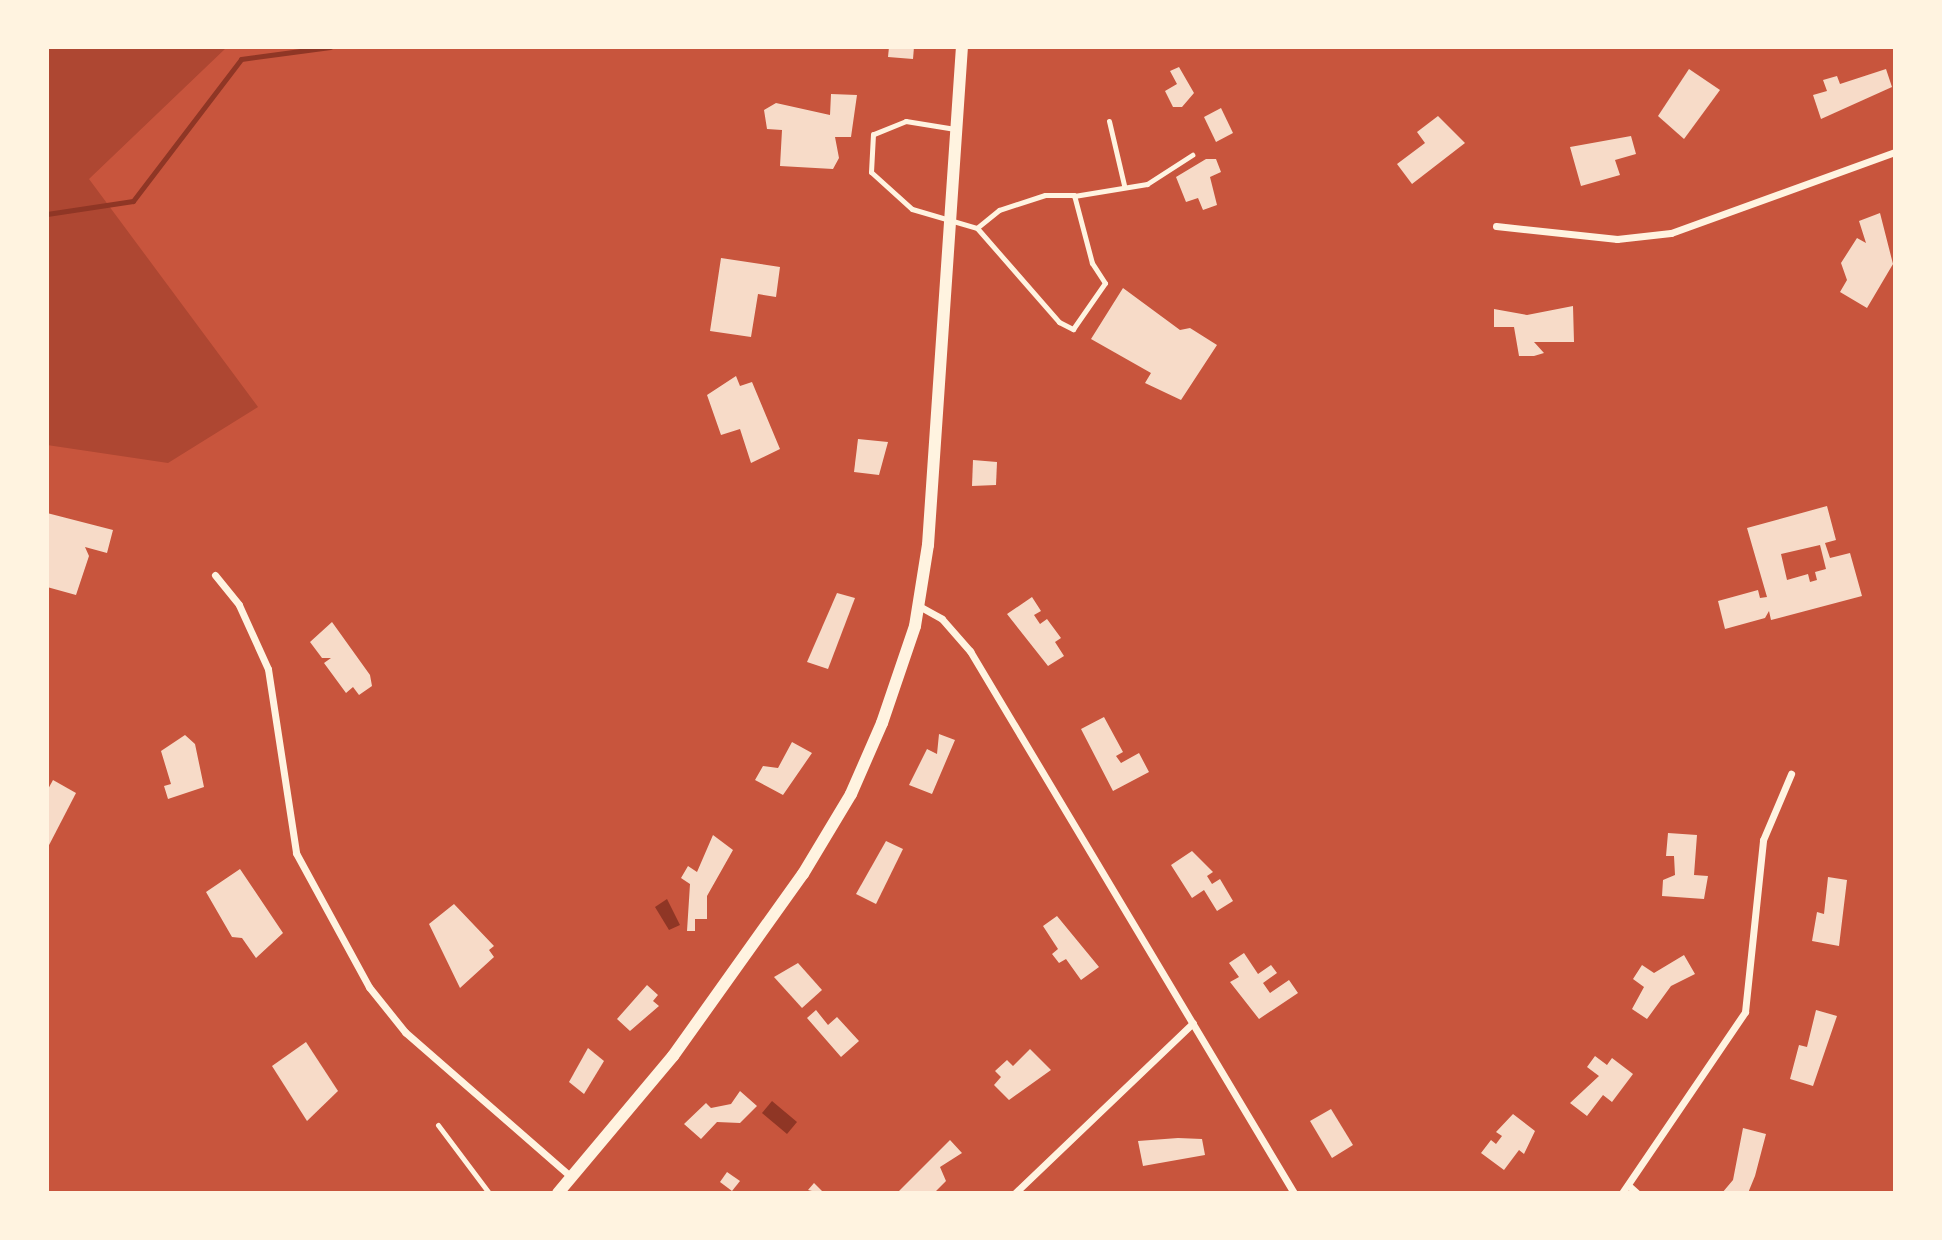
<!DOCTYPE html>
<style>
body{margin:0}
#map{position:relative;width:1942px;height:1240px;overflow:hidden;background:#c8553d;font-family:Helvetica,sans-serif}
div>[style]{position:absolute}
.green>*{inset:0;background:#ae4732}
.water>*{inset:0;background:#8f3625}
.stream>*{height:5px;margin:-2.5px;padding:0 2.5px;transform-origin:2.5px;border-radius:2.5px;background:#8f3625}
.building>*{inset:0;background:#f7dbc8}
.service>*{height:5px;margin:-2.5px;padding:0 2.5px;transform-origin:2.5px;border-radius:2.5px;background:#fff3e0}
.minor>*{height:7px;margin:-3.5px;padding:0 3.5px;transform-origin:3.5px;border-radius:3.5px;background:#fff3e0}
.tertiary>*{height:12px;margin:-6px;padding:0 6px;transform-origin:6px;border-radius:6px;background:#fff3e0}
span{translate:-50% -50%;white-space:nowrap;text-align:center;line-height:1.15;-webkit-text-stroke:5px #fff3e0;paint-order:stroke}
.frame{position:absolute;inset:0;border:49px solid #fff3e0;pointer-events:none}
</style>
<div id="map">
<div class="green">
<div style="clip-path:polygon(47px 47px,227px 47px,89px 179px,258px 407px,168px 463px,47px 445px)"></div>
</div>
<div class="water">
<div style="clip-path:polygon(667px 899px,680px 925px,669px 930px,655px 907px)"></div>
<div style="clip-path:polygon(772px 1101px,797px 1122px,787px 1134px,762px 1113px)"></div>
</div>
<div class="stream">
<div style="left:47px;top:214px;width:87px;rotate:-8.6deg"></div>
<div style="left:133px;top:201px;width:178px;rotate:-52.7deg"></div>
<div style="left:241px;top:59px;width:90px;rotate:-7.7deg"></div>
</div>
<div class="building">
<div style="clip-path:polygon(889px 47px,914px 47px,913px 59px,888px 57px)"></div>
<div style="clip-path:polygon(1179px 67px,1194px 93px,1182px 107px,1173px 107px,1165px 91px,1177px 84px,1170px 71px)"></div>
<div style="clip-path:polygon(1689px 69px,1720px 90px,1684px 139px,1658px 116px)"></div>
<div style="clip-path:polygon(1886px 69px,1892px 87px,1821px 119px,1813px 95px,1827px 91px,1823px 80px,1837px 76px,1840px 84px)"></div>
<div style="clip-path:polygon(831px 94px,857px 95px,851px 137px,835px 137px,839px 158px,833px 169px,780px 166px,782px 130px,767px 129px,764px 110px,776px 103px,830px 115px)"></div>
<div style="clip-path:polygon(1221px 108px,1233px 133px,1216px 142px,1204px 117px)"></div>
<div style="clip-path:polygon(1438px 116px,1465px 143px,1412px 184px,1397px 164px,1425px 143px,1417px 132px)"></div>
<div style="clip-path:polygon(1631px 136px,1636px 154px,1615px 160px,1620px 175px,1581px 186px,1570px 147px)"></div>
<div style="clip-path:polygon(1206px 159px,1216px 159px,1221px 172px,1210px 177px,1217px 205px,1203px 210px,1198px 198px,1186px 202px,1176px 177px)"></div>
<div style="clip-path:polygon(1880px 213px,1893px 264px,1867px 308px,1840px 292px,1847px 280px,1841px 263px,1857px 238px,1866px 243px,1859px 221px)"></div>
<div style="clip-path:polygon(721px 258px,780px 267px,776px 297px,758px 294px,751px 337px,710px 331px)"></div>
<div style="clip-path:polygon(1123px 288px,1180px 330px,1190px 328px,1217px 345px,1181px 400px,1145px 383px,1151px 373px,1091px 339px)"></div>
<div style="clip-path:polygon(1573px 306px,1574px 342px,1534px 342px,1544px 353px,1534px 356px,1519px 356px,1514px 327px,1494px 327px,1494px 309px,1527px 315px)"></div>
<div style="clip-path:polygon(736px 376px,740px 386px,752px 382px,780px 449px,751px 463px,740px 429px,721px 435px,707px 395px)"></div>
<div style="clip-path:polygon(858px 439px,888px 442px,879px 475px,854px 472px)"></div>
<div style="clip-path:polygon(973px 460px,997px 462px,996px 485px,972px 486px)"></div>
<div style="clip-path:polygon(evenodd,1827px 506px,1836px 540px,1825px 543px,1830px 558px,1850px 553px,1862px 596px,1771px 620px,1769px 611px,1765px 618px,1725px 629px,1718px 601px,1758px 590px,1760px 598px,1767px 597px,1747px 528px,1827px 506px,1820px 545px,1826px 569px,1815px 572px,1817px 580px,1810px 582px,1808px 574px,1787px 580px,1781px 554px,1820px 545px)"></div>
<div style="clip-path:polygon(47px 513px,113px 530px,107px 553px,85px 547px,89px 556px,76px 595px,47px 587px)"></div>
<div style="clip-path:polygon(837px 593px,855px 598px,828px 669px,807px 662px)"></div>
<div style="clip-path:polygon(1032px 597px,1041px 611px,1034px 615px,1040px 624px,1047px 619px,1061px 638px,1055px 642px,1064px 656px,1048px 666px,1007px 614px)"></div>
<div style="clip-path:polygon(332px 622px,370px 675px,372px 686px,359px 695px,353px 687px,346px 693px,324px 663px,331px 658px,322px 658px,310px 642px)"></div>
<div style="clip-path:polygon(1104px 717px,1123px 752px,1116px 756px,1121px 763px,1139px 753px,1149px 772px,1113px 791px,1081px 729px)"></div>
<div style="clip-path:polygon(939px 734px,955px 740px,932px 794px,909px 785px,927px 749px,937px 754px)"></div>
<div style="clip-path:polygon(185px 735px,195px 744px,204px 787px,168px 799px,164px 786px,171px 784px,161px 751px)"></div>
<div style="clip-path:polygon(792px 742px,812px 753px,783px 795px,755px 780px,763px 766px,778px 768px)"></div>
<div style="clip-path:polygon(53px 780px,76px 793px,47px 849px,47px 791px)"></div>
<div style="clip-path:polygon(1668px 833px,1697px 835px,1694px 875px,1708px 876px,1704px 899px,1662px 896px,1663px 880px,1675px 875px,1674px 856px,1666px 856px)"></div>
<div style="clip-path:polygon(713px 835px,733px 850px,707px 896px,707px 919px,695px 919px,695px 931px,687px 931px,690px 884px,681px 878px,688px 866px,697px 872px)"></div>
<div style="clip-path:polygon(886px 841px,903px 849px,876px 904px,856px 894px)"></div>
<div style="clip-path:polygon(1192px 851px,1213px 872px,1207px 876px,1212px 884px,1220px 879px,1233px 901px,1217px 911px,1204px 890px,1192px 898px,1171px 865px)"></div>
<div style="clip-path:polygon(240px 869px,283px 933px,256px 958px,242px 938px,232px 937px,206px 892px)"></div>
<div style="clip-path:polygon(1828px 877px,1847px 880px,1839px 946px,1812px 941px,1817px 912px,1824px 914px)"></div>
<div style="clip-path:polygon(454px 904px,494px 946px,489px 950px,494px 957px,460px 988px,429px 924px)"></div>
<div style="clip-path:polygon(1057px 916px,1099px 967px,1081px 980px,1066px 959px,1059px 963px,1052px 954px,1058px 949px,1043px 926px)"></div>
<div style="clip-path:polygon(1244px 953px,1258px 974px,1271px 965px,1277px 973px,1263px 983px,1270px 993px,1289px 980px,1298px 993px,1259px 1019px,1230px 982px,1239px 977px,1229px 963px)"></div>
<div style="clip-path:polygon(1684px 955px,1695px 974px,1671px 986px,1647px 1019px,1632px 1009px,1644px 987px,1633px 979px,1642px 965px,1654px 973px)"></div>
<div style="clip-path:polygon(798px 963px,822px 990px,802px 1008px,774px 977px)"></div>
<div style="clip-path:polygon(647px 985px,658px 995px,653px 1001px,659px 1006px,630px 1031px,617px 1019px)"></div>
<div style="clip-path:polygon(816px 1010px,828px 1025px,837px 1017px,859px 1041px,841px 1057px,807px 1018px)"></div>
<div style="clip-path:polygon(1816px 1010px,1837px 1016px,1813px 1086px,1790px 1079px,1799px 1045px,1807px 1047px)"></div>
<div style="clip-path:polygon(306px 1042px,338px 1091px,307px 1121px,272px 1066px)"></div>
<div style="clip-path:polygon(588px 1048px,604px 1061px,584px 1094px,569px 1082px)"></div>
<div style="clip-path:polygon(1030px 1049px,1051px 1070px,1009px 1100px,994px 1085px,1001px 1077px,995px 1071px,1007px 1060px,1013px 1066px)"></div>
<div style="clip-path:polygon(1595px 1056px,1607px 1065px,1612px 1058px,1633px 1074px,1612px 1102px,1603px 1095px,1587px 1116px,1570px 1103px,1599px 1076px,1587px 1067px)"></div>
<div style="clip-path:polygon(740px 1091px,757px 1106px,740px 1123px,717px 1122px,701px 1139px,684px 1124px,706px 1103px,711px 1108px,731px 1104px)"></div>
<div style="clip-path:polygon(1331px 1109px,1353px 1145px,1332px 1158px,1310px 1121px)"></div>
<div style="clip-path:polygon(1513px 1114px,1535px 1131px,1524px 1154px,1519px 1150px,1504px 1170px,1481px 1153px,1491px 1140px,1496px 1144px,1502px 1136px,1496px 1132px)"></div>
<div style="clip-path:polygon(1743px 1128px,1766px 1134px,1755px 1176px,1748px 1193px,1722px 1193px,1733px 1180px)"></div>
<div style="clip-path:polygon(1178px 1138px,1202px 1139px,1205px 1155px,1143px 1166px,1138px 1141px)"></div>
<div style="clip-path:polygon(950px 1140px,962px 1153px,940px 1167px,946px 1181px,934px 1193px,897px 1193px)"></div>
<div style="clip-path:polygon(727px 1172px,740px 1181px,732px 1191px,720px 1182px)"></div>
<div style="clip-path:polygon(814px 1183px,822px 1191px,820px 1193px,808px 1190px)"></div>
</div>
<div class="service">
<div style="left:1109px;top:121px;width:66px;rotate:76.8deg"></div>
<div style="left:955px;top:129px;width:50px;rotate:-170.7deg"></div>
<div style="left:906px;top:121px;width:35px;rotate:158deg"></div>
<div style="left:873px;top:134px;width:38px;rotate:93deg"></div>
<div style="left:871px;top:172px;width:55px;rotate:42.1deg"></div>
<div style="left:912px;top:209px;width:68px;rotate:16.3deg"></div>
<div style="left:977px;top:228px;width:125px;rotate:48.9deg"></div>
<div style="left:1059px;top:322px;width:16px;rotate:27deg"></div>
<div style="left:1073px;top:329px;width:56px;rotate:-55.2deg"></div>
<div style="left:1105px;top:283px;width:24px;rotate:-123deg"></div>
<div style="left:1092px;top:263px;width:70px;rotate:-104.8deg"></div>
<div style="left:1074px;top:195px;width:29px;rotate:180deg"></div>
<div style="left:1045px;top:195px;width:48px;rotate:161.9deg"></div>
<div style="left:999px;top:210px;width:28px;rotate:141deg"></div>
<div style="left:1074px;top:196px;width:74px;rotate:-9.3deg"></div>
<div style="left:1147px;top:184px;width:54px;rotate:-32.8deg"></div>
<div style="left:438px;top:1125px;width:85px;rotate:53.1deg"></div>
</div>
<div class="minor">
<div style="left:1496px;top:226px;width:122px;rotate:6.1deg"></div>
<div style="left:1617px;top:239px;width:54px;rotate:-6.3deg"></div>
<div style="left:1671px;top:233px;width:238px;rotate:-19.9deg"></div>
<div style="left:215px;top:575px;width:38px;rotate:51deg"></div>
<div style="left:239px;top:605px;width:70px;rotate:65.6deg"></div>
<div style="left:268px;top:669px;width:186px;rotate:81.3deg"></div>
<div style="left:296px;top:853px;width:153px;rotate:61.4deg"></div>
<div style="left:369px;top:987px;width:58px;rotate:51.3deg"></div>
<div style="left:405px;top:1032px;width:220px;rotate:41.1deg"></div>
<div style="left:919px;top:606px;width:26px;rotate:29deg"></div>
<div style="left:942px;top:619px;width:43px;rotate:48.8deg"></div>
<div style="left:970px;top:651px;width:631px;rotate:59.13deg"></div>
<div style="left:1628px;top:1185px;width:12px;rotate:42deg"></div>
<div style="left:1015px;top:1193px;width:246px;rotate:-43.7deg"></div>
<div style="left:1622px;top:1193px;width:219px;rotate:-55.8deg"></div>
<div style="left:1745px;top:1012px;width:173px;rotate:-84deg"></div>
<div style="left:1763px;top:840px;width:72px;rotate:-67deg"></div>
</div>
<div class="tertiary">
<div style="left:558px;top:1193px;width:179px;rotate:-50deg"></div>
<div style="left:673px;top:1056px;width:224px;rotate:-54.5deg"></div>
<div style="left:803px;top:874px;width:93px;rotate:-59deg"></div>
<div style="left:851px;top:794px;width:77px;rotate:-66.4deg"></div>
<div style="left:882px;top:723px;width:102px;rotate:-71.2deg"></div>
<div style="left:915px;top:626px;width:82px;rotate:-80.9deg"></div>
<div style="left:928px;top:545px;width:499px;rotate:-86.1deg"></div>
</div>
<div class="frame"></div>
</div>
